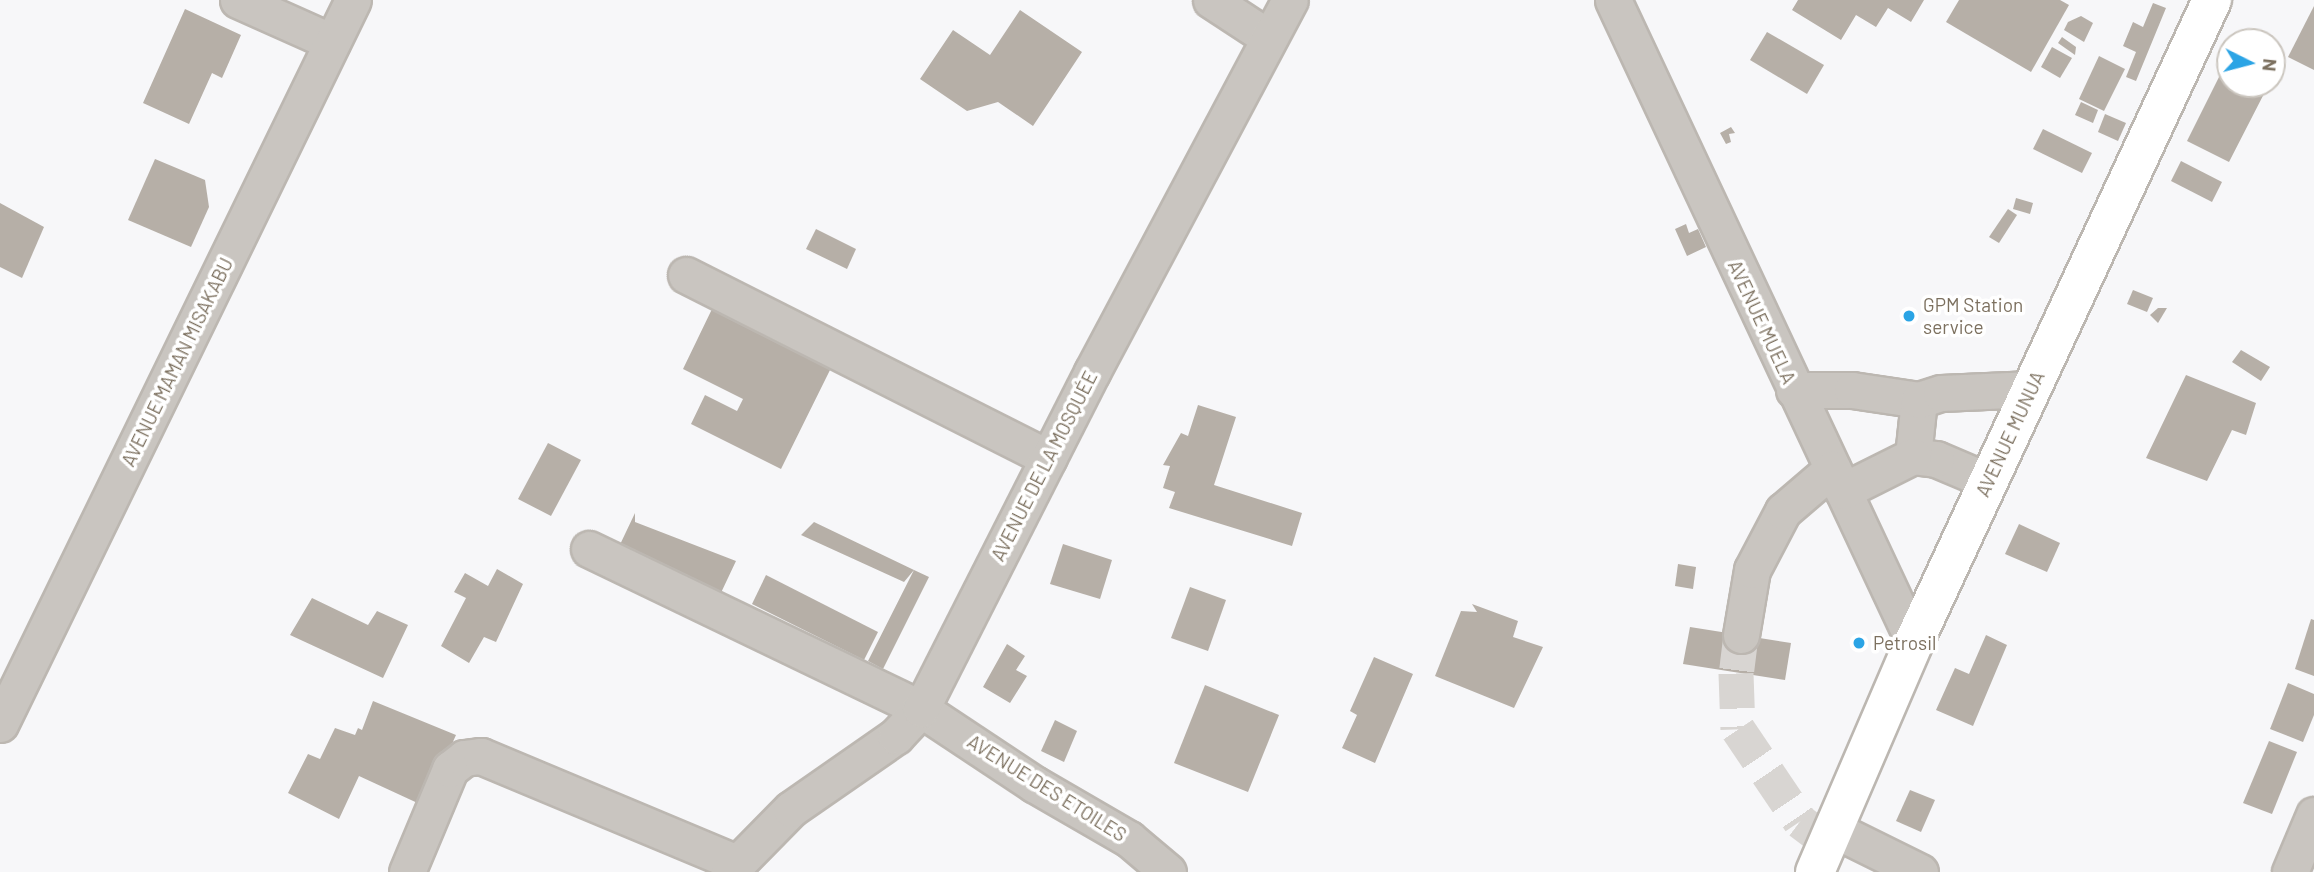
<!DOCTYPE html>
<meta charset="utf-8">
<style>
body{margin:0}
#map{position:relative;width:2314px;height:872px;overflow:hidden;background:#f7f7f9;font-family:Barlow,sans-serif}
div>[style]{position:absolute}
.building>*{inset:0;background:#b6afa7}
.minor-tunnel>*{height:35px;margin-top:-17.5px;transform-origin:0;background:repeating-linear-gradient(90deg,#d8d5d2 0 35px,transparent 0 53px)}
.roads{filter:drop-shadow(2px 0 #bcb7b1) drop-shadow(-2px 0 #bcb7b1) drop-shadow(0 2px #bcb7b1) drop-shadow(0 -2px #bcb7b1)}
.minor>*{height:35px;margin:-17.5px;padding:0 17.5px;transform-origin:17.5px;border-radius:17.5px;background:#c9c5c0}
.major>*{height:38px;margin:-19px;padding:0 19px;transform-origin:19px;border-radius:19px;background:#fff}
.dots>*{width:19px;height:19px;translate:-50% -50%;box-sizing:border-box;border:4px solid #fff;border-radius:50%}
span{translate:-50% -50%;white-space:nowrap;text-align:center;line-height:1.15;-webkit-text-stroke:7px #fff;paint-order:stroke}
.poi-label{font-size:19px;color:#7c705f}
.left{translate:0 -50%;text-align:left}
.street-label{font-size:19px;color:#7c705f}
.north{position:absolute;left:2216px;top:28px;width:70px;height:70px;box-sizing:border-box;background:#fff;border:2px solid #cbc6bf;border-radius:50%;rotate:96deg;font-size:19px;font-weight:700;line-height:28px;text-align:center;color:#7c705f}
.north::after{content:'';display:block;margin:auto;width:24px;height:32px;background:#2ba4e5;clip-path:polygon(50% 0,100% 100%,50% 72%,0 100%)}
</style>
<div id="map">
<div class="building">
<div style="clip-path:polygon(1798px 0,1924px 0,1911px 22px,1888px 8px,1876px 27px,1856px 15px,1841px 40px,1792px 10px)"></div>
<div style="clip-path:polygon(1959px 0,2060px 0,2069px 5px,2031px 72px,1946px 22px)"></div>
<div style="clip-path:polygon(2153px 3px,2166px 8px,2136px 81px,2126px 77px,2136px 52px,2123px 46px,2133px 22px,2143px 27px)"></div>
<div style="clip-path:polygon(2314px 6px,2314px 70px,2288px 57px)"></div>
<div style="clip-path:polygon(185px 9px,241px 35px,222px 78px,212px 73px,189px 124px,143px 103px)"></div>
<div style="clip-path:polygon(1020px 10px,1082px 52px,1033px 126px,998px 102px,967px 111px,920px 79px,953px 30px,990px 55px)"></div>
<div style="clip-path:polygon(2081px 16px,2093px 23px,2084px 42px,2064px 30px,2068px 22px)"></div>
<div style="clip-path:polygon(1767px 32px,1824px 65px,1807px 94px,1750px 60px)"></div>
<div style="clip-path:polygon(2062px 37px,2076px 47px,2075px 55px,2058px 43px)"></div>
<div style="clip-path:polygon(2052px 47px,2072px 58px,2060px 78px,2041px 67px)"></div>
<div style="clip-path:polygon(2230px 55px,2230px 84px,2269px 84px,2229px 162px,2187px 141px)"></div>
<div style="clip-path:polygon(2099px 56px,2125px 69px,2104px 111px,2079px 99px)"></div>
<div style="clip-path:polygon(2081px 102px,2098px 110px,2093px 123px,2075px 115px)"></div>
<div style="clip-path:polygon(2105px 114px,2126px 123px,2118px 141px,2098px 132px)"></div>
<div style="clip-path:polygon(1731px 127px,1735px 133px,1729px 134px,1731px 142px,1726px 144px,1720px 133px)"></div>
<div style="clip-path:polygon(2043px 129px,2092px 153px,2082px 173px,2033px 149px)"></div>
<div style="clip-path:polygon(155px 159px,205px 180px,209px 207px,191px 247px,128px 220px)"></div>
<div style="clip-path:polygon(2181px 161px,2222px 182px,2212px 202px,2171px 181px)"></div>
<div style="clip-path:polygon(2016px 198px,2033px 203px,2030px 214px,2013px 209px)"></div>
<div style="clip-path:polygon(0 203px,44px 227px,22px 278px,0 267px)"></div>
<div style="clip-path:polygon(2008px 209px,2017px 215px,1999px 243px,1989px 237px)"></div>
<div style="clip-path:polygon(1686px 224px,1689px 233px,1698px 229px,1706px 247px,1687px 256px,1675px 229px)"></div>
<div style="clip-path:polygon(816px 229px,856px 249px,847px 269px,806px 249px)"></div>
<div style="clip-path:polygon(2133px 290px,2153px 298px,2147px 312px,2127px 304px)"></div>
<div style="clip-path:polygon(2158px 308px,2167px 308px,2158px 323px,2150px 315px)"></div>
<div style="clip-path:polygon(712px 309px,831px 368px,781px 469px,691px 424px,705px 395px,737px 411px,743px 399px,683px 369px)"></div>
<div style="clip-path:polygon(2241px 350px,2270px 367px,2261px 381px,2232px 362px)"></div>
<div style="clip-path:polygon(2186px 375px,2256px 403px,2246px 435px,2232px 430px,2207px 481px,2146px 458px)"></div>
<div style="clip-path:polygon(1198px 405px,1236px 417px,1214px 485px,1302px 513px,1292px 546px,1169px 508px,1175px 492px,1163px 488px,1170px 466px,1163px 465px,1181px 433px,1188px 436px)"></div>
<div style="clip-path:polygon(548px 443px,581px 460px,551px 516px,518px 499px)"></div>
<div style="clip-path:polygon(635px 513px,635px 522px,736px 561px,719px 597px,616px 553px)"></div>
<div style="clip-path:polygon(814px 522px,914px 570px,929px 577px,883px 669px,868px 661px,914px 570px,904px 582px,801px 535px)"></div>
<div style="clip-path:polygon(2019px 524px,2060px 543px,2047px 572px,2005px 554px)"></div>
<div style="clip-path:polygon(1063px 544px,1112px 560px,1100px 599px,1050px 584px)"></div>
<div style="clip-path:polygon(1678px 564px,1696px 567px,1693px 589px,1675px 586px)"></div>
<div style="clip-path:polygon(497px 569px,523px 584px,496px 642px,484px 637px,469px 663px,441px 646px,466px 598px,454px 592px,465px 573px,488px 586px)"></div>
<div style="clip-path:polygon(766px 575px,878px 632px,864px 660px,752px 604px)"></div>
<div style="clip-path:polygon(1190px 587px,1226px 600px,1208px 651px,1171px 638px)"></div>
<div style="clip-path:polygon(312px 598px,368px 625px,377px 611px,408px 625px,383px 678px,290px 635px)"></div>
<div style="clip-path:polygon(1472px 604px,1518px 621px,1513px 637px,1543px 647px,1514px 708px,1435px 676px,1461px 611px,1477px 612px)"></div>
<div style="clip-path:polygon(2311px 619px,2314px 620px,2314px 676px,2295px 669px)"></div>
<div style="clip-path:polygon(1690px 627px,1791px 643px,1785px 680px,1683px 664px)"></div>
<div style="clip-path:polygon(1986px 635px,2007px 645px,1973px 726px,1936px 710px,1955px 668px,1969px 674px)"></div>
<div style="clip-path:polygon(1007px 644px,1025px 656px,1016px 670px,1027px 676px,1010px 703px,983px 687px)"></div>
<div style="clip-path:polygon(1374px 657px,1413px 674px,1375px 763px,1342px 748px,1357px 715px,1350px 711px)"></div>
<div style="clip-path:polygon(2288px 683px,2314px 694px,2314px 715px,2303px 742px,2270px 729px)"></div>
<div style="clip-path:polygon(1205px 685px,1279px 715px,1248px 792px,1174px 763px)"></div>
<div style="clip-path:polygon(373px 701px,456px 735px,424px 806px,359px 776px,339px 819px,288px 793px,308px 754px,320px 759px,335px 728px,355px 735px,358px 728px,362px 730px)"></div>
<div style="clip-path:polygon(1055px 720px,1077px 731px,1064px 762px,1041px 751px)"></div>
<div style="clip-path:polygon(2269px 741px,2297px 752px,2272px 814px,2243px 803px)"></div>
<div style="clip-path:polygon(1910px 790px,1935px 800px,1921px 832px,1896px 821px)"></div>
</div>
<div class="minor-tunnel">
<div style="left:1741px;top:635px;width:38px;rotate:97deg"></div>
<div style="left:1736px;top:673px;width:56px;rotate:88deg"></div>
<div style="left:1738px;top:729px;width:111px;rotate:56deg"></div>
<div style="left:1800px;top:821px;width:36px;rotate:37deg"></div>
</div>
<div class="roads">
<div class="minor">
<div style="left:238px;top:0;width:103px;rotate:24.1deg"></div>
<div style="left:1211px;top:0;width:69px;rotate:33.2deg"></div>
<div style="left:1613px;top:0;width:709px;rotate:64.88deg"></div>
<div style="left:686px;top:275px;width:406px;rotate:26.8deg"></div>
<div style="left:1794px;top:390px;width:58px"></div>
<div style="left:1852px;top:390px;width:68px;rotate:8.5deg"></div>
<div style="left:1988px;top:481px;width:56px;rotate:-157.1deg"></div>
<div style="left:1936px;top:459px;width:23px;rotate:-173deg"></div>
<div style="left:1913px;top:456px;width:56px;rotate:-83.9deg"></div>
<div style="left:1919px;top:400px;width:23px;rotate:-18deg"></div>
<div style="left:1941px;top:393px;width:91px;rotate:-2.5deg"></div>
<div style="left:1843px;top:491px;width:78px;rotate:-26.6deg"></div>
<div style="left:589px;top:549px;width:369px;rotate:25.7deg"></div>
<div style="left:921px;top:709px;width:136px;rotate:33.6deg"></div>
<div style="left:1034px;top:784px;width:110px;rotate:30.1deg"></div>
<div style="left:1129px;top:839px;width:51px;rotate:40.2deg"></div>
<div style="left:1741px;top:635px;width:66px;rotate:-80.4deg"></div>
<div style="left:1752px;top:570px;width:67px;rotate:-62.3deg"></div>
<div style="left:1783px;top:511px;width:65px;rotate:-40.6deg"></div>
<div style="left:0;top:724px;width:805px;rotate:-64.01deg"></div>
<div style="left:1833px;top:829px;width:97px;rotate:26.3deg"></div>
<div style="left:407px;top:872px;width:112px;rotate:-67.3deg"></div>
<div style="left:450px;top:769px;width:18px;rotate:-38deg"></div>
<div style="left:464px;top:758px;width:17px;rotate:-7deg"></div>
<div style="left:481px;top:756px;width:277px;rotate:22.7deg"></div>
<div style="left:729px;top:872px;width:88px;rotate:-45.5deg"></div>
<div style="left:791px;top:809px;width:128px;rotate:-34.8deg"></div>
<div style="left:896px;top:736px;width:37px;rotate:-47deg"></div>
<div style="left:921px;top:709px;width:378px;rotate:-63.1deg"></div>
<div style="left:1092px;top:372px;width:421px;rotate:-62deg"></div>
<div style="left:2290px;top:872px;width:62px;rotate:-67.2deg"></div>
</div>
<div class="major">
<div style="left:1815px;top:872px;width:250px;rotate:-66.7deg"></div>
<div style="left:1914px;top:642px;width:708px;rotate:-65.1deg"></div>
</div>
</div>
<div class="dots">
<div style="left:1909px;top:316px;background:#2ba4e5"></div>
<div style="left:1859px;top:643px;background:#2ba4e5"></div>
</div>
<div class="poi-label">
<span class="left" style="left:1923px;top:316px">GPM Station<br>service</span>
<span class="left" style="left:1873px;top:643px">Petrosil</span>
</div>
<div class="street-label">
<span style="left:1762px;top:322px;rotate:65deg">AVENUE MUELA</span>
<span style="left:177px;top:362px;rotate:-64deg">AVENUE MAMAN MISAKABU</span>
<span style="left:2010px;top:434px;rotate:-65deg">AVENUE MUNUA</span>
<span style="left:1044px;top:466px;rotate:-63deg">AVENUE DE LA MOSQUÉE</span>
<span style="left:1047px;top:788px;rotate:32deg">AVENUE DES ETOILES</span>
</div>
<div class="north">N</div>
</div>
